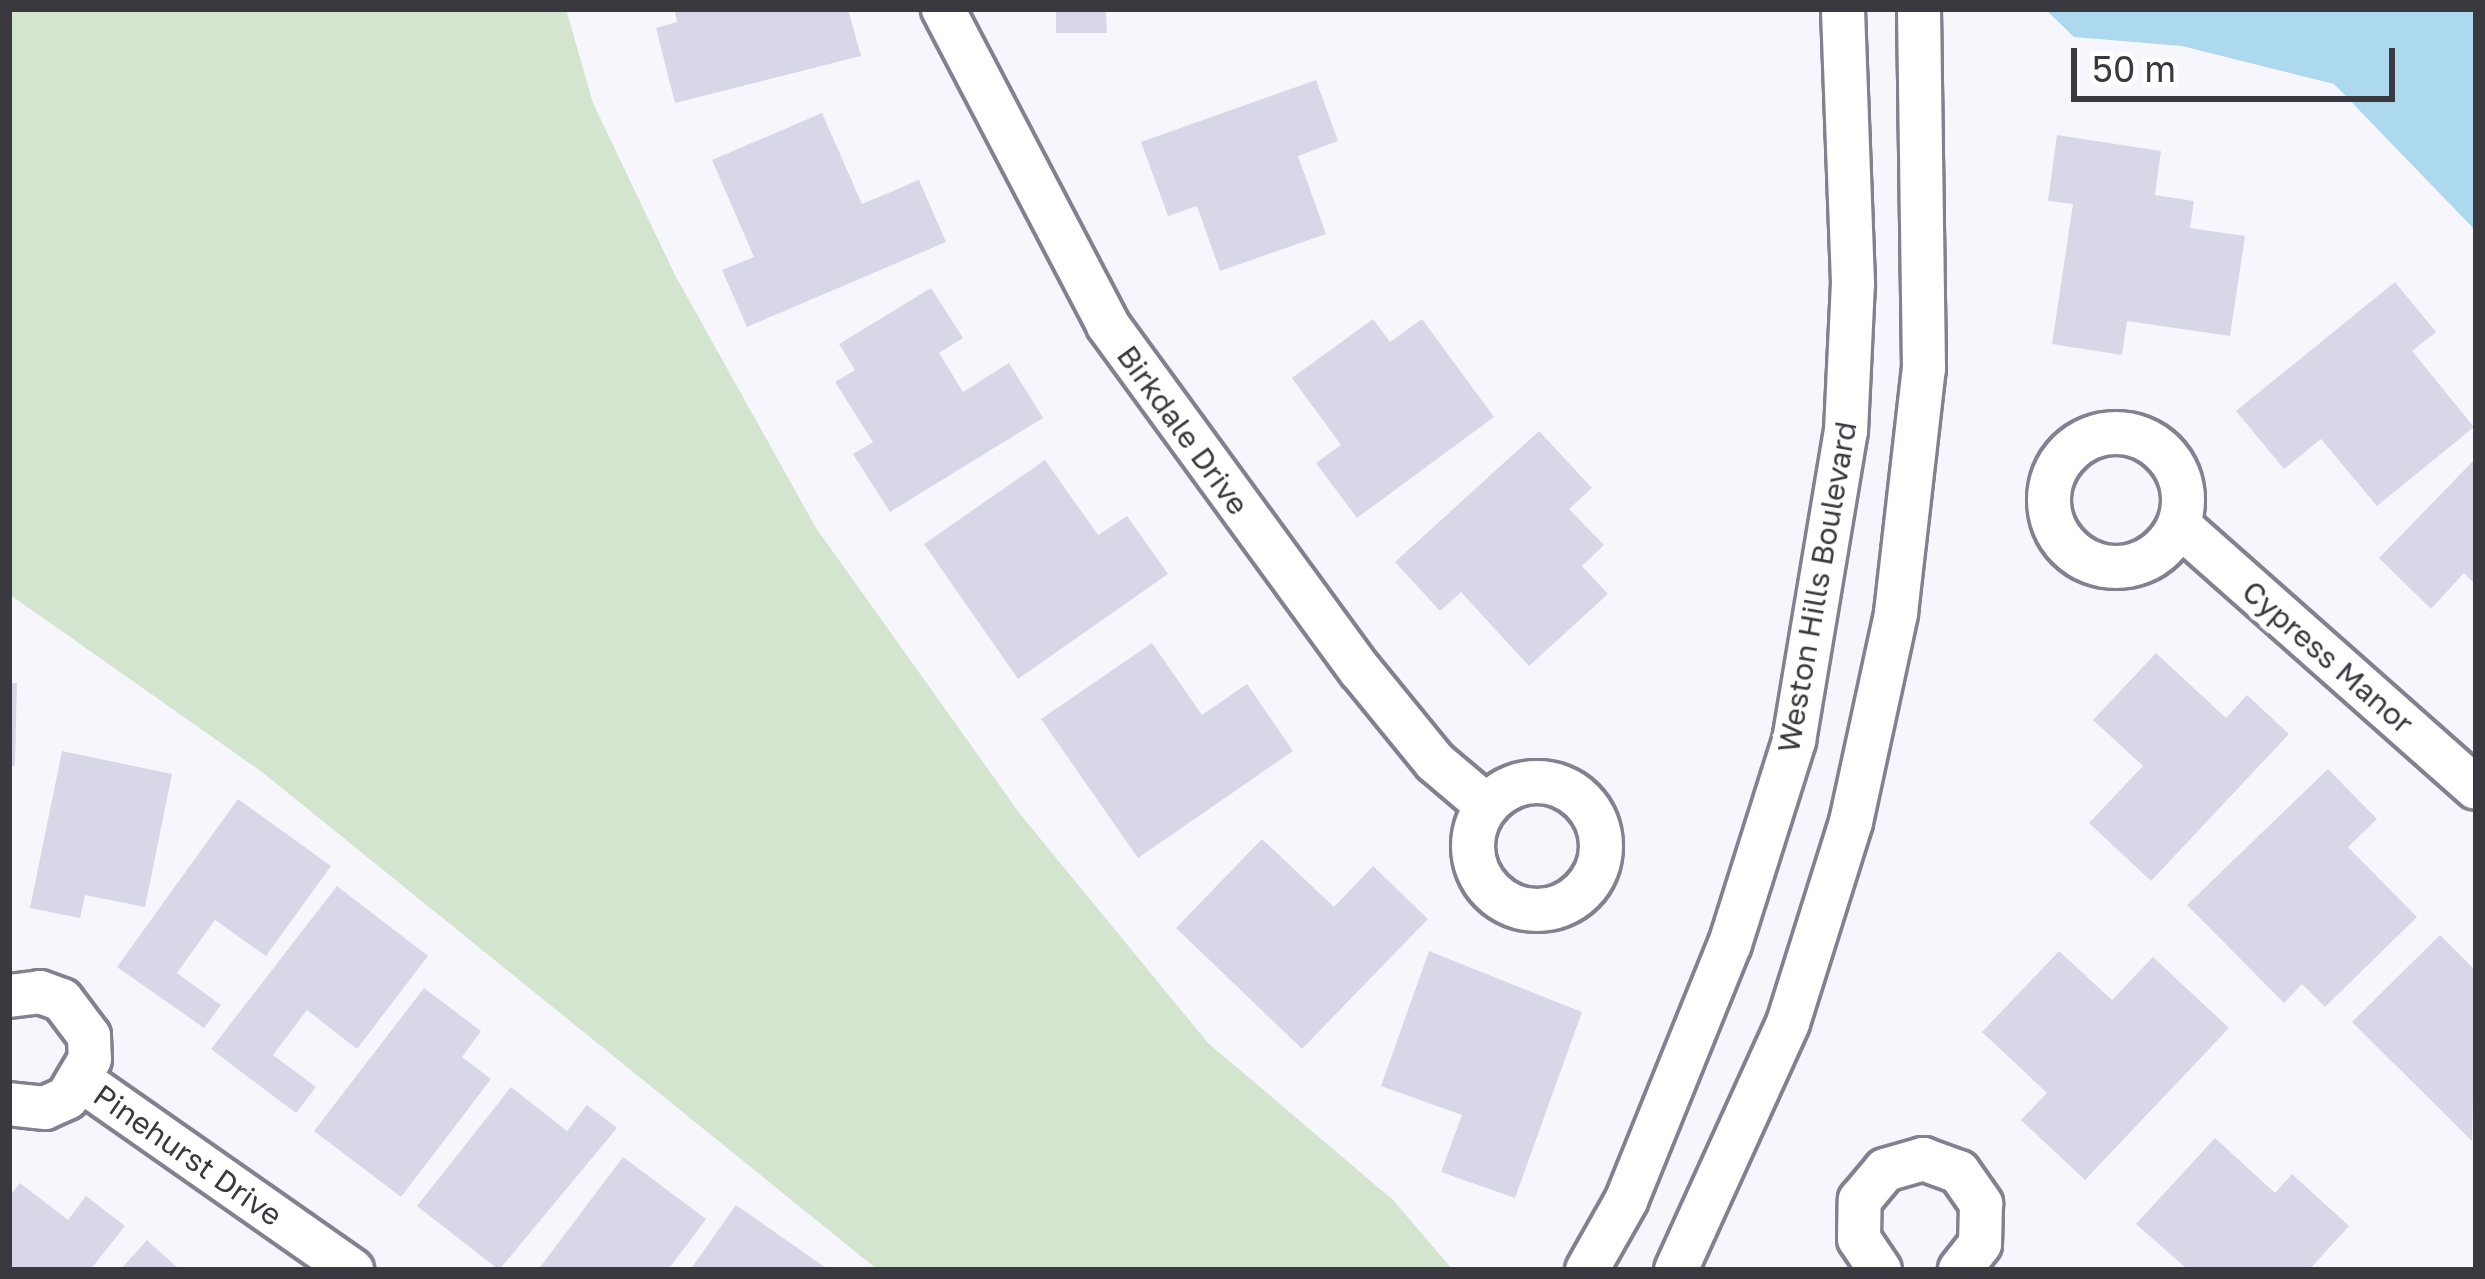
<!DOCTYPE html>
<style>
body{margin:0}
#map{position:relative;width:2485px;height:1279px;overflow:hidden;background:#f8f6fd;font-family:"Golos Text",sans-serif}
div>[style]{position:absolute}
.green>*{inset:0;background:#d3e5ce}
.water>*{inset:0;background:#acd9ed}
.building>*{inset:0;background:#d8d7e8}
.roads{filter:drop-shadow(3px 0 #858090) drop-shadow(-3px 0 #858090) drop-shadow(0 3px #858090) drop-shadow(0 -3px #858090)}
.street>*{height:42px;margin:-21px;padding:0 21px;transform-origin:21px;border-radius:21px;background:#fff}
.street>.ring{margin:-21px;padding:0;box-sizing:content-box;background:none;border:42px solid #fff;border-radius:50%}
span{translate:-50% -50%;white-space:nowrap;text-align:center;line-height:1.15;-webkit-text-stroke:9px #fff;paint-order:stroke}
.street-label{font-size:30px;color:#3b3940}
.frame{position:absolute;inset:0;border:12px solid #3b3940;pointer-events:none}
.scale{position:absolute;left:2071px;top:48px;width:324px;height:54px;box-sizing:border-box;border:6px solid #3b3940;border-top:0;padding-left:15px;font-size:36px;line-height:42px;white-space:nowrap;color:#3b3940;-webkit-text-stroke:9px #fff;paint-order:stroke}
</style>
<div id="map">
<div class="green">
<div style="clip-path:polygon(9px 9px,566px 9px,593px 103px,675px 275px,816px 528px,1020px 814px,1208px 1043px,1393px 1200px,1453px 1270px,878px 1270px,262px 772px,9px 594px)"></div>
</div>
<div class="water">
<div style="clip-path:polygon(2045px 9px,2476px 9px,2476px 231px,2334px 84px,2182px 46px,2074px 37px)"></div>
</div>
<div class="building">
<div style="clip-path:polygon(674px 9px,848px 9px,861px 56px,675px 103px,656px 28px,677px 22px)"></div>
<div style="clip-path:polygon(1056px 9px,1106px 9px,1107px 33px,1056px 33px)"></div>
<div style="clip-path:polygon(1316px 80px,1338px 141px,1298px 156px,1326px 234px,1220px 271px,1197px 206px,1168px 216px,1141px 142px)"></div>
<div style="clip-path:polygon(822px 113px,862px 204px,919px 180px,946px 242px,747px 327px,722px 270px,754px 257px,712px 160px)"></div>
<div style="clip-path:polygon(2057px 135px,2161px 151px,2155px 195px,2194px 201px,2190px 228px,2245px 236px,2230px 336px,2127px 321px,2122px 355px,2052px 344px,2073px 204px,2048px 201px)"></div>
<div style="clip-path:polygon(2395px 282px,2436px 332px,2412px 351px,2474px 427px,2377px 506px,2321px 439px,2284px 469px,2236px 411px)"></div>
<div style="clip-path:polygon(931px 288px,963px 338px,939px 353px,963px 392px,1009px 363px,1043px 418px,890px 512px,853px 454px,873px 442px,835px 382px,855px 370px,839px 344px)"></div>
<div style="clip-path:polygon(1373px 319px,1390px 342px,1422px 319px,1494px 417px,1357px 518px,1316px 463px,1341px 445px,1292px 378px)"></div>
<div style="clip-path:polygon(1539px 431px,1592px 488px,1569px 509px,1604px 545px,1582px 566px,1608px 594px,1529px 666px,1461px 592px,1440px 611px,1395px 562px)"></div>
<div style="clip-path:polygon(2476px 458px,2476px 585px,2464px 573px,2431px 609px,2379px 558px)"></div>
<div style="clip-path:polygon(1045px 460px,1098px 535px,1127px 516px,1168px 574px,1018px 679px,924px 544px)"></div>
<div style="clip-path:polygon(1152px 643px,1202px 715px,1247px 684px,1293px 751px,1138px 858px,1041px 719px)"></div>
<div style="clip-path:polygon(2156px 653px,2226px 718px,2247px 695px,2289px 734px,2151px 881px,2089px 823px,2143px 766px,2093px 720px)"></div>
<div style="clip-path:polygon(9px 683px,17px 683px,15px 766px,9px 765px)"></div>
<div style="clip-path:polygon(62px 751px,172px 774px,145px 907px,85px 895px,80px 918px,30px 908px)"></div>
<div style="clip-path:polygon(2328px 769px,2377px 819px,2348px 847px,2417px 917px,2325px 1007px,2302px 984px,2284px 1003px,2187px 905px)"></div>
<div style="clip-path:polygon(238px 799px,331px 866px,266px 956px,215px 920px,177px 973px,221px 1005px,204px 1028px,117px 967px)"></div>
<div style="clip-path:polygon(1262px 839px,1334px 907px,1373px 866px,1428px 919px,1302px 1049px,1176px 928px)"></div>
<div style="clip-path:polygon(337px 886px,428px 956px,357px 1049px,307px 1010px,273px 1055px,316px 1087px,296px 1113px,211px 1049px)"></div>
<div style="clip-path:polygon(2440px 935px,2476px 971px,2472px 1141px,2352px 1022px)"></div>
<div style="clip-path:polygon(1429px 951px,1582px 1012px,1515px 1198px,1441px 1172px,1462px 1115px,1381px 1086px)"></div>
<div style="clip-path:polygon(2059px 951px,2112px 1000px,2153px 957px,2229px 1028px,2085px 1180px,2021px 1120px,2047px 1093px,1982px 1032px)"></div>
<div style="clip-path:polygon(424px 988px,481px 1031px,462px 1057px,491px 1079px,401px 1197px,314px 1131px)"></div>
<div style="clip-path:polygon(511px 1087px,567px 1131px,587px 1105px,617px 1128px,499px 1270px,417px 1206px)"></div>
<div style="clip-path:polygon(2215px 1138px,2275px 1193px,2292px 1174px,2349px 1226px,2309px 1270px,2188px 1270px,2136px 1224px)"></div>
<div style="clip-path:polygon(623px 1157px,706px 1219px,668px 1270px,538px 1270px)"></div>
<div style="clip-path:polygon(20px 1183px,68px 1220px,86px 1196px,125px 1226px,90px 1270px,9px 1270px,9px 1197px)"></div>
<div style="clip-path:polygon(736px 1205px,829px 1270px,690px 1270px)"></div>
<div style="clip-path:polygon(147px 1240px,180px 1270px,120px 1270px)"></div>
</div>
<div class="roads">
<div class="street">
<div style="left:943px;top:9px;width:356px;rotate:62.4deg"></div>
<div style="left:1108px;top:325px;width:427px;rotate:53.9deg"></div>
<div style="left:1360px;top:670px;width:119px;rotate:50.8deg"></div>
<div style="left:1435px;top:762px;width:68px;rotate:40.2deg"></div>
<div class="ring" style="left:2049px;top:433px;width:92px;height:92px"></div>
<div style="left:2180px;top:526px;width:395px;rotate:41.5deg"></div>
<div class="ring" style="left:1473px;top:782px;width:86px;height:86px"></div>
<div style="left:9px;top:996px;width:31px;rotate:-7deg"></div>
<div style="left:40px;top:992px;width:23px;rotate:20deg"></div>
<div style="left:62px;top:1000px;width:45px;rotate:53.1deg"></div>
<div style="left:89px;top:1036px;width:23px;rotate:88deg"></div>
<div style="left:90px;top:1059px;width:45px;rotate:120.5deg"></div>
<div style="left:67px;top:1098px;width:24px;rotate:156deg"></div>
<div style="left:45px;top:1108px;width:36px;rotate:-174deg"></div>
<div style="left:82px;top:1081px;width:330px;rotate:35deg"></div>
<div style="left:1587px;top:1270px;width:79px;rotate:-60.5deg"></div>
<div style="left:1626px;top:1201px;width:277px;rotate:-68deg"></div>
<div style="left:1730px;top:944px;width:213px;rotate:-72.5deg"></div>
<div style="left:1794px;top:741px;width:314px;rotate:-80.5deg"></div>
<div style="left:1846px;top:431px;width:148px;rotate:-87.3deg"></div>
<div style="left:1853px;top:283px;width:274px;rotate:-92.1deg"></div>
<div style="left:1676px;top:1270px;width:271px;rotate:-65.6deg"></div>
<div style="left:1788px;top:1023px;width:211px;rotate:-72.6deg"></div>
<div style="left:1851px;top:822px;width:214px;rotate:-77.8deg"></div>
<div style="left:1896px;top:613px;width:247px;rotate:-83.5deg"></div>
<div style="left:1924px;top:368px;width:359px;rotate:-90.8deg"></div>
<div style="left:1880px;top:1270px;width:37px;rotate:-124deg"></div>
<div style="left:1859px;top:1239px;width:39px;rotate:-89deg"></div>
<div style="left:1860px;top:1200px;width:39px;rotate:-50deg"></div>
<div style="left:1885px;top:1170px;width:40px;rotate:-16deg"></div>
<div style="left:1923px;top:1159px;width:38px;rotate:20deg"></div>
<div style="left:1959px;top:1172px;width:39px;rotate:55deg"></div>
<div style="left:1981px;top:1204px;width:40px;rotate:91.4deg"></div>
<div style="left:1980px;top:1244px;width:33px;rotate:128deg"></div>
</div>
</div>
<div class="street-label">
<span style="left:1183px;top:430px;rotate:54deg">Birkdale Drive</span>
<span style="left:1817px;top:587px;rotate:-80deg">Weston Hills Boulevard</span>
<span style="left:2328px;top:657px;rotate:41deg">Cypress Manor</span>
<span style="left:188px;top:1155px;rotate:35deg">Pinehurst Drive</span>
</div>
<div class="frame"></div>
<div class="scale">50 m</div>
</div>
